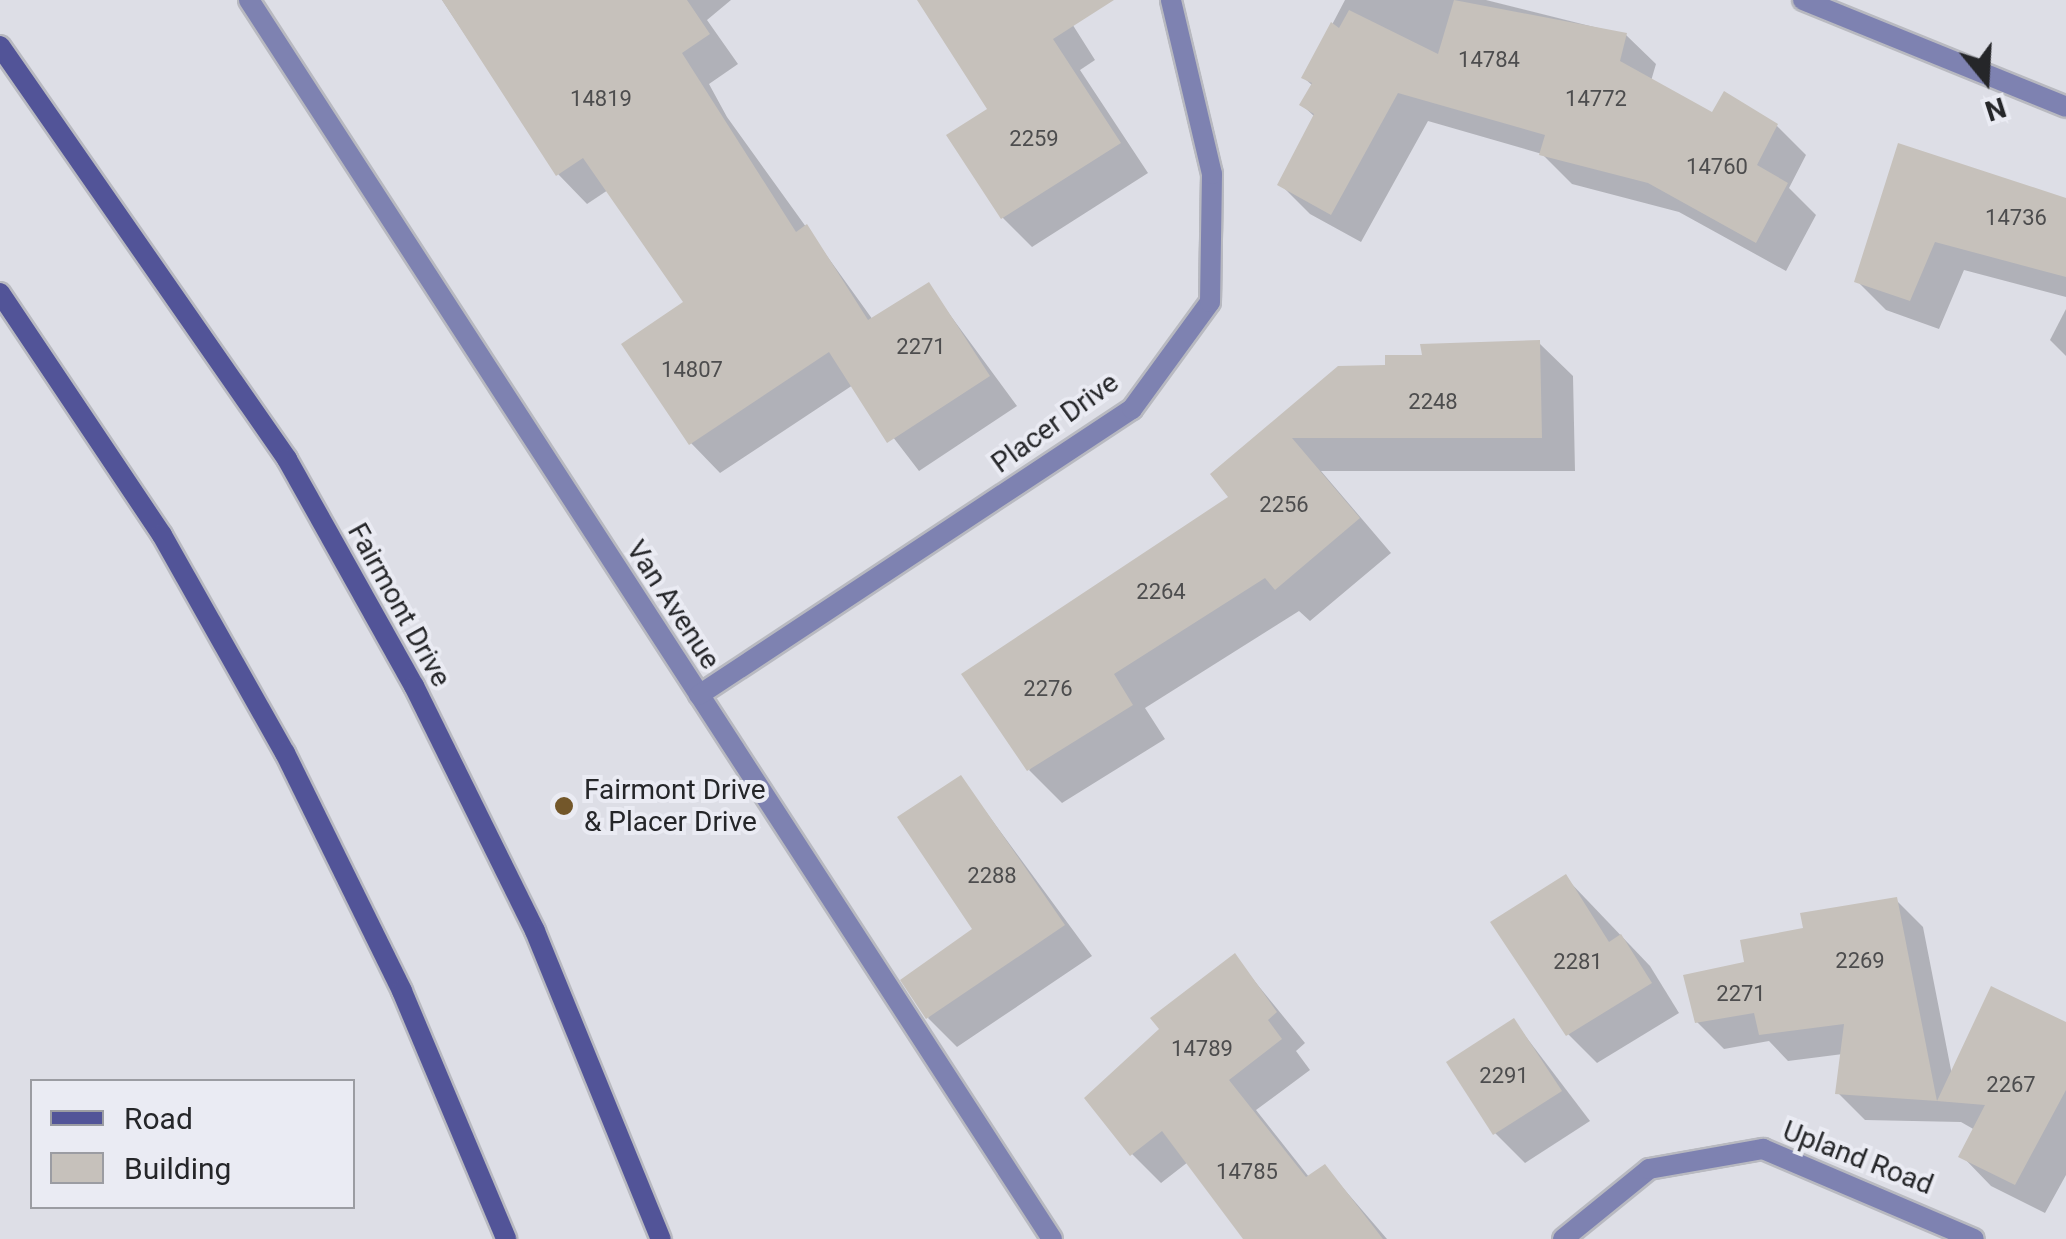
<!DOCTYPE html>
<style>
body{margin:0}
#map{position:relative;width:2066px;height:1239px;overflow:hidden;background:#dddee6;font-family:Roboto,sans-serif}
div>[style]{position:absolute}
.shadow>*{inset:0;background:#0003}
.building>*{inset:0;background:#c6c1bb}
.roads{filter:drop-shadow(2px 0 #b8b9c0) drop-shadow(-2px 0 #b8b9c0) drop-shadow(0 2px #b8b9c0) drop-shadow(0 -2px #b8b9c0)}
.street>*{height:20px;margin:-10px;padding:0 10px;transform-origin:10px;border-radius:10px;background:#7e82b1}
.secondary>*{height:20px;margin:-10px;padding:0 10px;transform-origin:10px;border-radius:10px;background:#525498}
.dots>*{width:28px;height:28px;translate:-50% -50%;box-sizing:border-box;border:5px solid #eaebf3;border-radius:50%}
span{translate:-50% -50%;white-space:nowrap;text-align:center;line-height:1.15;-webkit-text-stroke:8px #eaebf3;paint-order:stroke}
.number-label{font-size:22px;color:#4d4d4e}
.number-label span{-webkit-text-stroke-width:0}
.street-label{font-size:28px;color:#252629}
.poi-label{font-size:28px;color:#252629}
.left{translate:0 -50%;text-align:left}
.legend{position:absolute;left:30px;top:1079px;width:325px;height:130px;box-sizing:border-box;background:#eaebf3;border:2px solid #9b9ca2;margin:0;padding:12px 18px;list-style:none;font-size:30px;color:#252629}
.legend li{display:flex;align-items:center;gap:20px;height:50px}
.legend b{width:50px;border:2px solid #9b9ca2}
.north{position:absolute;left:1936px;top:30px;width:100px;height:100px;-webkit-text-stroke:8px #eaebf3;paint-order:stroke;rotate:162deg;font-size:28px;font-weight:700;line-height:40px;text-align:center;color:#252629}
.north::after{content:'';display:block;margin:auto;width:35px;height:45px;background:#252629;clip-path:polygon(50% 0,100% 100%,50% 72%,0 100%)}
</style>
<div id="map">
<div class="shadow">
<div style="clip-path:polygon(442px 0,731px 0,707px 20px,738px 64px,709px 84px,727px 117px,873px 320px,928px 285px,1017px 406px,919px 471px,853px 385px,720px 473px,691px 443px,686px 303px,608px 190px,587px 204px,558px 174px)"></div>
<div style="clip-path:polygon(920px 0,1057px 0,1095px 60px,1080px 70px,1148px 173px,1032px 247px,1003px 218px,991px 110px)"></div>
<div style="clip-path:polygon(1345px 0,1486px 0,1626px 35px,1656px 64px,1651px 81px,1712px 115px,1777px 126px,1806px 155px,1789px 188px,1816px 215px,1786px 271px,1679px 212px,1572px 184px,1542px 154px,1428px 121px,1361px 242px,1310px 214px,1280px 184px,1315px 117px,1302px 105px,1313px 86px,1304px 78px)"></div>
<div style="clip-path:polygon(1900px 146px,2066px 200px,2066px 297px,1964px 270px,1939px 329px,1886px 310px,1857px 281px)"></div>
<div style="clip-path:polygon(2066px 309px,2066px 356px,2050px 340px)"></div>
<div style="clip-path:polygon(1539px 343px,1573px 376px,1575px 471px,1321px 471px,1391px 553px,1310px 621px,1299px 611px,1145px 708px,1165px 739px,1062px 803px,1029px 770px,1232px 497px,1213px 474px,1388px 367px)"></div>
<div style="clip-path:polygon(961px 778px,1092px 956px,957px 1047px,928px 1018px,976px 930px)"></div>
<div style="clip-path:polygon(1566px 878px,1650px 966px,1679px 1013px,1597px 1063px,1568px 1034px)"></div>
<div style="clip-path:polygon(1896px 900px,1923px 927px,1952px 1075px,2066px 1024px,2066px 1175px,2045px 1213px,1991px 1186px,1962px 1156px,1975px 1130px,1961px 1122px,1865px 1120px,1838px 1093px,1843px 1054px,1788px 1061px,1769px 1041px,1724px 1049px,1697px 1022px,1747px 964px,1806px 930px)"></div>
<div style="clip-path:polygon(1234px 956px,1305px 1043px,1296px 1051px,1310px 1070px,1256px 1110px,1309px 1177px,1325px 1167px,1387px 1239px,1246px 1239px,1188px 1162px,1161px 1183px,1132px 1154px,1162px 1030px)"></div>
<div style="clip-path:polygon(1514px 1021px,1590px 1121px,1525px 1163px,1495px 1133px)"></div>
</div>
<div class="building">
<div style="clip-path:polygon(442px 0,687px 0,710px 34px,682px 53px,796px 232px,807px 224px,868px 320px,929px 282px,990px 376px,887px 443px,829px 352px,689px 445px,621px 344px,683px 302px,583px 158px,556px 176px)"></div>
<div style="clip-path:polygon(917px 0,1114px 0,1053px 39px,1121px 143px,1001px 219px,946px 135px,987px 109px)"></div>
<div style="clip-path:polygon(1454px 0,1627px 33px,1620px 61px,1712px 112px,1724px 91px,1778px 124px,1757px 165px,1788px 183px,1756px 243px,1648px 183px,1539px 155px,1545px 135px,1398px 93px,1331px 215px,1277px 185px,1314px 114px,1299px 105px,1312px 83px,1301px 78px,1331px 22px,1339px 28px,1349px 10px,1438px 54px)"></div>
<div style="clip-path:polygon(1898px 143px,2066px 198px,2066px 277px,1935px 242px,1910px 301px,1854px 282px)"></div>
<div style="clip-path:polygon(1540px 340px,1542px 438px,1292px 438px,1360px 518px,1275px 590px,1265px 578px,1114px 674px,1133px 705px,1027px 771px,961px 674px,1228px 497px,1210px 474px,1338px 366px,1385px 365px,1385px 355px,1422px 355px,1420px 344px)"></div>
<div style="clip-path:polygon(961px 775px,1065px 925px,926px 1019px,900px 980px,972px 929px,897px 817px)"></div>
<div style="clip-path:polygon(1566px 874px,1609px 942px,1621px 934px,1652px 983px,1566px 1036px,1490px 922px)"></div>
<div style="clip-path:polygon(1897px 897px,1937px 1101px,1835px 1094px,1844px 1024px,1759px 1035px,1754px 1013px,1695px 1023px,1683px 975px,1744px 962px,1740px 940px,1803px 928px,1800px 913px)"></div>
<div style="clip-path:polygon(1235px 953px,1277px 1012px,1268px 1020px,1282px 1039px,1229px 1080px,1306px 1177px,1325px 1164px,1383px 1239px,1243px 1239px,1162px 1131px,1130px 1156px,1084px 1098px,1159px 1029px,1150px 1018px)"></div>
<div style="clip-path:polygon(1991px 986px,2066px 1022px,2066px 1090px,2015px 1185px,1958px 1157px,1985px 1105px,1937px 1101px)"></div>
<div style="clip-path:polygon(1514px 1018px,1562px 1091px,1493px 1135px,1446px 1062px)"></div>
</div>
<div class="roads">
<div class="street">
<div style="left:249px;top:0;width:1476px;rotate:57.05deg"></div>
<div style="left:1803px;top:0;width:284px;rotate:22.1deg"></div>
<div style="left:699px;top:695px;width:519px;rotate:-33.45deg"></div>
<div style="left:1132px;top:409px;width:132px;rotate:-53.9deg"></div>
<div style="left:1210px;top:302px;width:128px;rotate:-89.1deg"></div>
<div style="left:1212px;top:174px;width:179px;rotate:-103.3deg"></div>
<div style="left:1563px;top:1239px;width:111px;rotate:-39.1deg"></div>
<div style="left:1649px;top:1169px;width:116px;rotate:-10deg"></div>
<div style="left:1763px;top:1149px;width:229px;rotate:23.1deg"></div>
</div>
<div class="secondary">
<div style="left:0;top:46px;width:503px;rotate:55.2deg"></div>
<div style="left:287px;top:459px;width:260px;rotate:60.8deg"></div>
<div style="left:414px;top:686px;width:273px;rotate:63.7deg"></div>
<div style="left:535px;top:931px;width:333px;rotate:67.8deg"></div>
<div style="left:0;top:293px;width:291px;rotate:56.2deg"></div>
<div style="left:162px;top:535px;width:250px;rotate:60.6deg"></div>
<div style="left:285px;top:753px;width:265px;rotate:63.8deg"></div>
<div style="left:402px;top:991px;width:269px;rotate:67.2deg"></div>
</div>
</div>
<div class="dots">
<div style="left:564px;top:806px;background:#73572a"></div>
</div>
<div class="number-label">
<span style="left:1489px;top:60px">14784</span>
<span style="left:601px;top:99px">14819</span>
<span style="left:1596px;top:99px">14772</span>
<span style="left:1034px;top:139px">2259</span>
<span style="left:1717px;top:167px">14760</span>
<span style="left:2016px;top:218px">14736</span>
<span style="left:921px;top:347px">2271</span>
<span style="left:692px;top:370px">14807</span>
<span style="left:1433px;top:402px">2248</span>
<span style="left:1284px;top:505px">2256</span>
<span style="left:1161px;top:592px">2264</span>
<span style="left:1048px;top:689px">2276</span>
<span style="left:992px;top:876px">2288</span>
<span style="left:1860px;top:961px">2269</span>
<span style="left:1578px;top:962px">2281</span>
<span style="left:1741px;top:994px">2271</span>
<span style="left:1202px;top:1049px">14789</span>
<span style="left:1504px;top:1076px">2291</span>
<span style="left:2011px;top:1085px">2267</span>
<span style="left:1247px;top:1172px">14785</span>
</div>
<div class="street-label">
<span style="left:1055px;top:423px;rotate:-36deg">Placer Drive</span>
<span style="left:399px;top:605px;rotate:61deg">Fairmont Drive</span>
<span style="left:673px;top:605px;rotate:57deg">Van Avenue</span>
<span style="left:1858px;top:1158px;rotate:21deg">Upland Road</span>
</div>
<div class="poi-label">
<span class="left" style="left:584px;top:806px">Fairmont Drive<br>&amp; Placer Drive</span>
</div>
<ul class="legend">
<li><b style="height:12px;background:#525498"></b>Road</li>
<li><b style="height:28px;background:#c6c1bb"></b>Building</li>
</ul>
<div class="north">N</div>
</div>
